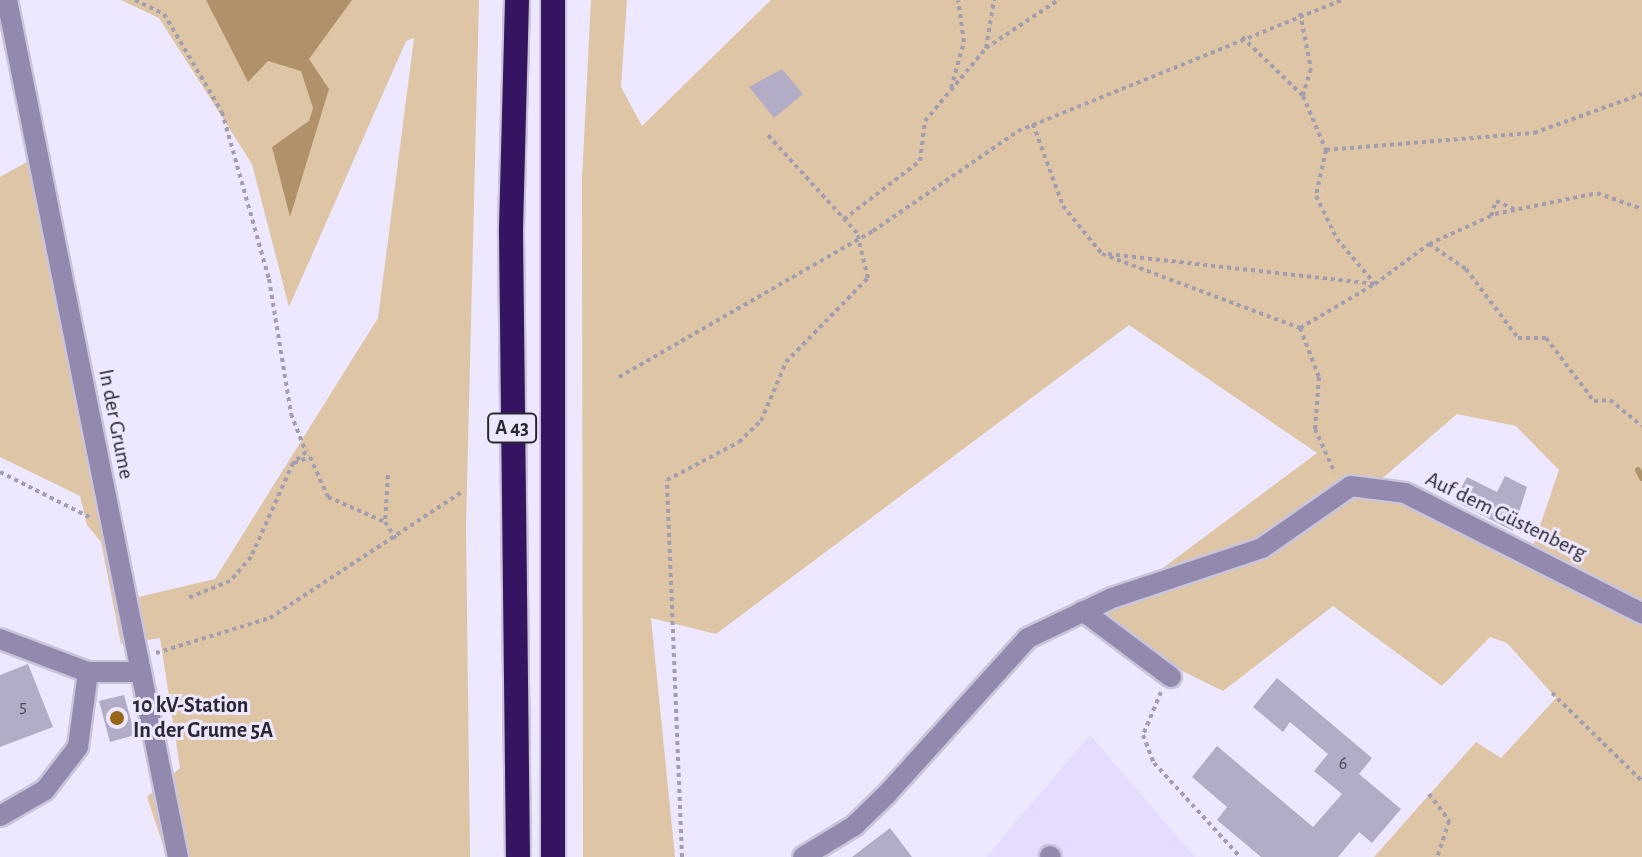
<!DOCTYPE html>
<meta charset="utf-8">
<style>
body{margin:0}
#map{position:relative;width:1642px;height:857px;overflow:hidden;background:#ede8fe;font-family:"Alegreya Sans",sans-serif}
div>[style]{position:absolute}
.built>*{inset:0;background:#e5dcff}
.green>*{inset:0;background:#dec5a6}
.water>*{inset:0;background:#b09169}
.stream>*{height:6px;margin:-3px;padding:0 3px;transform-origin:3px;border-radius:3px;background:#b09169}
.building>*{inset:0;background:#b3acc7}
.path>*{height:4px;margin-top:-2px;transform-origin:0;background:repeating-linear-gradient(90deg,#a29eb0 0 4px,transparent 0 8px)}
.roads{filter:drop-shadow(2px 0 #cac5d9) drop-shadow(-2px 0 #cac5d9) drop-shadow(0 2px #cac5d9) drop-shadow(0 -2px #cac5d9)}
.minor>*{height:20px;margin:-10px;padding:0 10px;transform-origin:10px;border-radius:10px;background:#9388ae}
.highway>*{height:24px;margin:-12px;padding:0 12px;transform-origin:12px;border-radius:12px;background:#351461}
.dots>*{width:22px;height:22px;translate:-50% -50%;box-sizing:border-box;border:4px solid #ede8fe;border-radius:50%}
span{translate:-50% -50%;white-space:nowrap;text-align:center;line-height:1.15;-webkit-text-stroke:6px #ede8fe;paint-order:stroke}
.number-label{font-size:18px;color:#4d4958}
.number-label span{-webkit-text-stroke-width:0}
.shield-label span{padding:2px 6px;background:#ede8fe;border:2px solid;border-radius:6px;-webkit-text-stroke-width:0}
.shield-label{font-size:20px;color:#2b2833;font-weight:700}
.street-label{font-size:22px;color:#2b2833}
.poi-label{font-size:22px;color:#2b2833;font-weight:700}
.left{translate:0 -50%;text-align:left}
</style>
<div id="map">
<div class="built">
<div style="clip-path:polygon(1090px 735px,1195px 857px,986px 857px)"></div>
</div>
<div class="green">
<div style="clip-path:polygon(0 0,134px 598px,215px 579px,378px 318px,414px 38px,406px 41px,289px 307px,252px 164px,159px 18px,121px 0,479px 0,466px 526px,470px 857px,167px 857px,147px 797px,180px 768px,160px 638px,121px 644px,101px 542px,87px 525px,80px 496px,0 457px,0 177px,32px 159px)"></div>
<div style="clip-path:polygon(evenodd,591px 0,627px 0,621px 87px,642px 126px,771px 0,1642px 0,1642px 857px,1374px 857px,1476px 742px,1501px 758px,1556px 698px,1507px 643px,1490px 637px,1442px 686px,1333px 606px,1223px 691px,1158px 659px,1104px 612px,1317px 453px,1129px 325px,716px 634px,651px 618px,675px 857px,583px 857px,582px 179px,591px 0,1457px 414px,1516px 426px,1559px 470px,1529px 558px,1378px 482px,1457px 414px)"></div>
</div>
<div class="water">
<div style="clip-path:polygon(206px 0,352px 0,309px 59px,329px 89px,290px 217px,272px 147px,309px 121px,313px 108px,301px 71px,268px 61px,248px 82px)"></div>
</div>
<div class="stream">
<div style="left:1638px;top:470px;width:9px;rotate:63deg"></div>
</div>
<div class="building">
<div style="clip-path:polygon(782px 69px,803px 94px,774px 118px,749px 87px)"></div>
<div style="clip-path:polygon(1505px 476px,1527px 487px,1513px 531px,1454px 501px,1467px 477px,1497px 492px)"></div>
<div style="clip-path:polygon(28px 664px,53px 727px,0 747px,0 675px)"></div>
<div style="clip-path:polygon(1277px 678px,1372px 758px,1359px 774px,1401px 809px,1372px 843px,1359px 832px,1338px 857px,1261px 857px,1217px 820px,1227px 807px,1192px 777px,1217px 746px,1313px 827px,1342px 794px,1314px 771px,1328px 754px,1290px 722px,1283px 732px,1253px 707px)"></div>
<div style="clip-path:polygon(124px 695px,135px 735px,110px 742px,99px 701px)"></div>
<div style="clip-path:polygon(890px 828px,912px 857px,852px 857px)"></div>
</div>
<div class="path">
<div style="left:135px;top:0;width:32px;rotate:26deg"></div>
<div style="left:164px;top:14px;width:114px;rotate:59.4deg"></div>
<div style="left:222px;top:112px;width:173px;rotate:74.3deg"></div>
<div style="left:269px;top:279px;width:137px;rotate:80.7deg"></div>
<div style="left:291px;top:414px;width:41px;rotate:68.5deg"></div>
<div style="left:306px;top:452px;width:17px;rotate:140deg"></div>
<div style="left:293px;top:463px;width:103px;rotate:114.1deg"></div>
<div style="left:251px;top:557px;width:32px;rotate:131deg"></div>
<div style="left:230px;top:581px;width:48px;rotate:158.2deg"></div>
<div style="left:1300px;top:13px;width:57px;rotate:78.9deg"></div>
<div style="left:1311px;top:69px;width:28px;rotate:107deg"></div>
<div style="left:1303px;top:96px;width:59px;rotate:66.9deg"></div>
<div style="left:1326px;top:150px;width:47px;rotate:102.3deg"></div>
<div style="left:1316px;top:196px;width:48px;rotate:64deg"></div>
<div style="left:1337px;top:239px;width:59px;rotate:49.8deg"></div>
<div style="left:1375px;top:284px;width:67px;rotate:-36.5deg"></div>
<div style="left:1429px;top:244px;width:72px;rotate:-24.4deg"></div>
<div style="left:1495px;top:214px;width:104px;rotate:-11.6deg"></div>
<div style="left:1597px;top:193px;width:48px;rotate:19.6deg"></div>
<div style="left:1242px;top:37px;width:85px;rotate:44deg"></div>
<div style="left:986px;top:48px;width:87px;rotate:-33.7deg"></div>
<div style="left:951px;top:88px;width:48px;rotate:-74.2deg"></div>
<div style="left:964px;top:42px;width:42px;rotate:-98.1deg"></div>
<div style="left:1033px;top:124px;width:87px;rotate:69.9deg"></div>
<div style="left:1063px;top:206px;width:62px;rotate:50.9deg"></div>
<div style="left:1102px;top:254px;width:211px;rotate:20.5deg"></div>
<div style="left:1300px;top:328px;width:53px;rotate:68.8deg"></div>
<div style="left:1319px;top:377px;width:52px;rotate:94.4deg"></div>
<div style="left:1315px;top:429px;width:48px;rotate:65.6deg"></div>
<div style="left:1326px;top:150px;width:209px;rotate:-4.7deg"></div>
<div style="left:1534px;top:133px;width:115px;rotate:-19.9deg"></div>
<div style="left:1491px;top:216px;width:16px;rotate:-72deg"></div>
<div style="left:1496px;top:201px;width:22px;rotate:24deg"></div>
<div style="left:844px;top:219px;width:96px;rotate:-37.3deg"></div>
<div style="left:920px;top:161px;width:40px;rotate:-82.9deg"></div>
<div style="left:925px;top:121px;width:95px;rotate:-50.1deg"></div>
<div style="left:986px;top:48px;width:49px;rotate:-80.5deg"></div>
<div style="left:1429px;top:244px;width:45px;rotate:34deg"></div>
<div style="left:1466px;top:269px;width:86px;rotate:53deg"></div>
<div style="left:1518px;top:338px;width:28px"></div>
<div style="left:1546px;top:338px;width:79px;rotate:52.7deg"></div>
<div style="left:1594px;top:401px;width:16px;rotate:-4deg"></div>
<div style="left:1610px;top:400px;width:41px;rotate:39.1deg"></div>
<div style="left:1108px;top:254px;width:268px;rotate:6.4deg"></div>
<div style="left:1300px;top:328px;width:85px;rotate:-30.5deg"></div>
<div style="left:619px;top:377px;width:293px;rotate:-29.9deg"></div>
<div style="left:873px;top:231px;width:176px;rotate:-34.6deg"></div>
<div style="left:1018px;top:131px;width:349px;rotate:-22deg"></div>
<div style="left:294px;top:463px;width:17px;rotate:-21deg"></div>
<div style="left:310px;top:457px;width:44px;rotate:65.8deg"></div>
<div style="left:328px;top:497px;width:62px;rotate:23.7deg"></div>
<div style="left:0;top:472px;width:100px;rotate:26.8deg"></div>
<div style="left:388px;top:475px;width:47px;rotate:93.7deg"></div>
<div style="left:385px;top:522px;width:20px;rotate:57deg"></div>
<div style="left:156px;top:653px;width:119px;rotate:-17.1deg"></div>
<div style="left:270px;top:618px;width:230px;rotate:-33.3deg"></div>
<div style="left:1161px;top:692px;width:47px;rotate:112.7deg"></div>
<div style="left:1143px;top:735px;width:30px;rotate:69deg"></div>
<div style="left:1154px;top:763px;width:127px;rotate:47.5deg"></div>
<div style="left:1552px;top:693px;width:126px;rotate:44.4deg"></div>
<div style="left:1429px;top:794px;width:34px;rotate:53deg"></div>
<div style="left:1449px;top:821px;width:38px;rotate:108deg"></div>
<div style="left:682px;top:857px;width:377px;rotate:-92.3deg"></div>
<div style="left:667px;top:480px;width:81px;rotate:-27.8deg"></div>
<div style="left:739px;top:442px;width:30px;rotate:-44deg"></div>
<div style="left:761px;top:421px;width:64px;rotate:-67deg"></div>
<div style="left:786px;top:362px;width:117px;rotate:-45.7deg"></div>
<div style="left:868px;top:278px;width:46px;rotate:-103.7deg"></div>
<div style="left:857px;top:233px;width:135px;rotate:-132.3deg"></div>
</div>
<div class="roads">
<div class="minor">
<div style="left:7px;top:0;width:874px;rotate:78.72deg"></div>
<div style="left:1083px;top:611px;width:110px;rotate:36.9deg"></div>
<div style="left:0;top:639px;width:94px;rotate:20.6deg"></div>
<div style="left:88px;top:672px;width:53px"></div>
<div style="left:0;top:816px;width:52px;rotate:-30deg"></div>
<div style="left:45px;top:790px;width:54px;rotate:-52.5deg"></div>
<div style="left:78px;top:747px;width:76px;rotate:-82.4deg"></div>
<div style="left:1050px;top:856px;width:1px;rotate:45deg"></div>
<div style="left:803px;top:857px;width:60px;rotate:-31.3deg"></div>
<div style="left:854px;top:826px;width:46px;rotate:-44.1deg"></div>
<div style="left:887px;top:794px;width:210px;rotate:-47.9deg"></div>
<div style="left:1028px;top:638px;width:93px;rotate:-25.5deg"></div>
<div style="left:1112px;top:598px;width:158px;rotate:-18.4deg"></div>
<div style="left:1262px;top:548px;width:108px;rotate:-34.9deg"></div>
<div style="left:1351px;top:486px;width:54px;rotate:7.4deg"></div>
<div style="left:1405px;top:493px;width:266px;rotate:26.9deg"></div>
</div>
<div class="highway">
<div style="left:517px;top:0;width:232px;rotate:91.5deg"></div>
<div style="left:511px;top:232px;width:625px;rotate:89.36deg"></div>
<div style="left:553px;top:0;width:857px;rotate:90deg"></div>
</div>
</div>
<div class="dots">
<div style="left:117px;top:718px;background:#986619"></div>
</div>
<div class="number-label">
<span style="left:23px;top:707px">5</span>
<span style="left:1343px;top:764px">6</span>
</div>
<div class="shield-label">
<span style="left:512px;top:428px">A 43</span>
</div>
<div class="street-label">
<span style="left:116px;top:424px;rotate:79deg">In der Grume</span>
<span style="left:1506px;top:516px;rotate:26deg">Auf dem Güstenberg</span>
</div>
<div class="poi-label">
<span class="left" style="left:133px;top:718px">10 kV-Station<br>In der Grume 5A</span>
</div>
</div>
